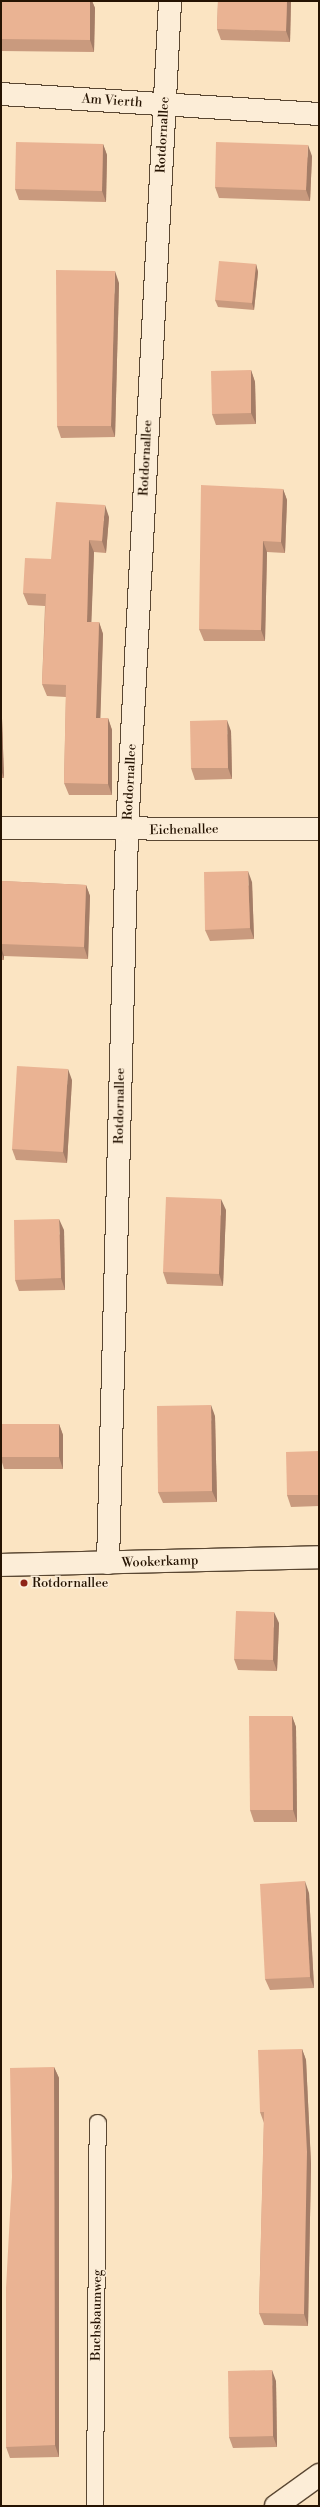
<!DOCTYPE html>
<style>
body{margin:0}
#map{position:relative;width:320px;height:2507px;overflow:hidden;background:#fbe4c2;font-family:"Libre Bodoni",serif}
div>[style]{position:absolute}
.roads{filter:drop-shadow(1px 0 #5a4732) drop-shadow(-1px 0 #5a4732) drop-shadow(0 1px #5a4732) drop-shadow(0 -1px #5a4732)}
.lane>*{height:16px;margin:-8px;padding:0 8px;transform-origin:8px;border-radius:8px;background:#fcedd7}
.street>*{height:22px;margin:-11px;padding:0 11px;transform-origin:11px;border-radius:11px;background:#fcedd7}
.wall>*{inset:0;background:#c99a7e}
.shaded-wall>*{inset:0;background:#a47d67}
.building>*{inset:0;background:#eab393}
.dots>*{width:11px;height:11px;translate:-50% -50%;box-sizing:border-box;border:2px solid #fcedd7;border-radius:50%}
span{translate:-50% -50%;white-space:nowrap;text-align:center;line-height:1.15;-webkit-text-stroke:3px #fcedd7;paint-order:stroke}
.street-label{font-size:13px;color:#251302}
.poi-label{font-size:13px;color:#251302}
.left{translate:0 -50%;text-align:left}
.frame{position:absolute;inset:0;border:2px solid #251302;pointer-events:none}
</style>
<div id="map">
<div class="roads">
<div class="lane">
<div style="left:95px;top:2506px;width:383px;rotate:-89.6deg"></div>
</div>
<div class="street">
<div style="left:1px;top:94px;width:319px;rotate:3.6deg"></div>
<div style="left:1px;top:828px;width:318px;rotate:0.2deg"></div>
<div style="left:108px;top:1563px;width:732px;rotate:-88.51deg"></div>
<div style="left:127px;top:831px;width:831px;rotate:-87.03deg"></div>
<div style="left:1px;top:1565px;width:318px;rotate:-1.4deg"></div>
<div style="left:276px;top:2506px;width:53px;rotate:-35.8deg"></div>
</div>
</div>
<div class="wall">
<div style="clip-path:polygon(1px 1px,92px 1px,95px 8px,94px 52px,1px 51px)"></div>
<div style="clip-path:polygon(218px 1px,291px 1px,290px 42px,221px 40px,217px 29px)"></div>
<div style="clip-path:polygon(103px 144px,107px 155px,106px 202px,19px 200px,15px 189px)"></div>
<div style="clip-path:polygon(312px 156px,310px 201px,219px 198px,215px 187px)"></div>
<div style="clip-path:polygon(256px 264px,258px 272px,254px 310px,218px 307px,215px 300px)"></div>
<div style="clip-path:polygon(119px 283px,115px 437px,61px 438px,57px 426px)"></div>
<div style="clip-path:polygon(251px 370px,255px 382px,256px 424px,216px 425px,212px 414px)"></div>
<div style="clip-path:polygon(283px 489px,287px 500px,285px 553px,267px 552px,265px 641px,204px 641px,199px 629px)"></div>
<div style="clip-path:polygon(109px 517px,106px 553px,94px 552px,91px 622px,99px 622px,103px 634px,100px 718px,108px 718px,112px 730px,112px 795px,69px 795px,64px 783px,66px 697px,47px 696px,42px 684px,45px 606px,28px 605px,23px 593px,51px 559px)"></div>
<div style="clip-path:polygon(1px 716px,2px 719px,4px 778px,1px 778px)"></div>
<div style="clip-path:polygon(231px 731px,232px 779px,195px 780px,191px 768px)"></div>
<div style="clip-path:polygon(1px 881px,86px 885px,90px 896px,88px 959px,4px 956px,4px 960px,1px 960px)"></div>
<div style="clip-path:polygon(252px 882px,254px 939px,210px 941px,205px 930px)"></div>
<div style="clip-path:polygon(72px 1080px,67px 1163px,16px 1160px,12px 1149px)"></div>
<div style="clip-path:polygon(226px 1210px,223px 1286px,167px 1284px,163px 1272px)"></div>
<div style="clip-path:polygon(64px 1230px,65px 1290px,19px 1291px,15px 1280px)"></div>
<div style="clip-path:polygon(215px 1416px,217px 1502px,163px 1503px,158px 1492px)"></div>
<div style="clip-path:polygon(59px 1424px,63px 1435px,63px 1469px,4px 1469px,1px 1459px,1px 1457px)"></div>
<div style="clip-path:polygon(319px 1451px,319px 1506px,291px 1507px,287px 1495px)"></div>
<div style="clip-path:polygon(279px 1623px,277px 1671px,238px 1670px,234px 1659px)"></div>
<div style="clip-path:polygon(292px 1716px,296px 1727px,297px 1822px,254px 1822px,250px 1810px)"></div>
<div style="clip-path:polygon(309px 1893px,314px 1988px,270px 1990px,265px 1979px)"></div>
<div style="clip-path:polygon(302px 2049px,306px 2060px,311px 2164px,308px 2326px,264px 2325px,259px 2313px,264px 2123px,260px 2112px)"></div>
<div style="clip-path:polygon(54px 2067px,59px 2078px,59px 2457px,10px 2458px,6px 2447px)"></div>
<div style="clip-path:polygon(276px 2381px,277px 2447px,233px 2448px,229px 2437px)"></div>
</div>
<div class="shaded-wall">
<div style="clip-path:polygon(90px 1px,92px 1px,95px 8px,94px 52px,90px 40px)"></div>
<div style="clip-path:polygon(287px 1px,291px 1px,290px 42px,286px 31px)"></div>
<div style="clip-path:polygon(103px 144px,107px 155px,106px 202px,102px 191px)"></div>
<div style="clip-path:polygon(308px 145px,312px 156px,310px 201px,306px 190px)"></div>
<div style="clip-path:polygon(256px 264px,258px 272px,254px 310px,252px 303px)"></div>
<div style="clip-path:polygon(115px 271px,119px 283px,115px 437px,111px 426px)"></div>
<div style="clip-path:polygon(251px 370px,255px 382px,256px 424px,251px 413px)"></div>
<div style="clip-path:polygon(283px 489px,287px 500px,285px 553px,281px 542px)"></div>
<div style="clip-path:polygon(105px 505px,109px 517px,106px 553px,102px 541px)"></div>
<div style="clip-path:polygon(89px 540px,94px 552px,91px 633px,87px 622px)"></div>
<div style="clip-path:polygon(263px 541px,267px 552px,265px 641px,261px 630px)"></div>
<div style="clip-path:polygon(99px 622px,103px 634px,100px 730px,96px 718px)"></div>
<div style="clip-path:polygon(1px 716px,2px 719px,4px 778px,1px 770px)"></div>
<div style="clip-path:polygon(108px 718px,112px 730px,112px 795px,108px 784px)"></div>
<div style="clip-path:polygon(227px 720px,231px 731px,232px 779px,228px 768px)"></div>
<div style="clip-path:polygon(248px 871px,252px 882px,254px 939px,250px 928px)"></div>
<div style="clip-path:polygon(86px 885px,90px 896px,88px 959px,84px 947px)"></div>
<div style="clip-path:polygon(1px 947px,4px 956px,4px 960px,1px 951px)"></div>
<div style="clip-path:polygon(68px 1069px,72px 1080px,67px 1163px,63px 1152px)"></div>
<div style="clip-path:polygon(221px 1199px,226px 1210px,223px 1286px,219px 1274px)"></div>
<div style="clip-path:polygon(59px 1219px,64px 1230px,65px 1290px,61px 1278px)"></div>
<div style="clip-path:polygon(211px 1405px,215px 1416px,217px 1502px,212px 1491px)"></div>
<div style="clip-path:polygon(59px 1424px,63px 1435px,63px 1469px,59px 1457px)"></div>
<div style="clip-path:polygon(274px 1612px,279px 1623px,277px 1671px,273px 1660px)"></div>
<div style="clip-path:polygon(292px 1716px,296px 1727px,297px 1822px,293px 1810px)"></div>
<div style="clip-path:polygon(305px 1881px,309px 1893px,314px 1988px,310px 1977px)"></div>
<div style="clip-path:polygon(302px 2049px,306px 2060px,311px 2164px,308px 2326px,304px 2314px)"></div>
<div style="clip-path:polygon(54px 2067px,59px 2078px,59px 2457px,55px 2445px)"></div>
<div style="clip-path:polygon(272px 2370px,276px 2381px,277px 2447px,273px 2436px)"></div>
</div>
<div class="building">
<div style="clip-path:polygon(1px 1px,90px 1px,90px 40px,1px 39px)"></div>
<div style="clip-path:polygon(218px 1px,287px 1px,286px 31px,217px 29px)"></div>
<div style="clip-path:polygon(16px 142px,103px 144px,102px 191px,15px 189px)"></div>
<div style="clip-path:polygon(216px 142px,308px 145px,306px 190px,215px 187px)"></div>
<div style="clip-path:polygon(219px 261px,256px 264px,252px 303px,215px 300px)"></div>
<div style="clip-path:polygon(56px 270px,115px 271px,111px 426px,57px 426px)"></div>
<div style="clip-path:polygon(251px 370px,251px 413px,212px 414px,211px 371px)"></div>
<div style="clip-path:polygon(201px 485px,283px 489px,281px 542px,263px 541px,261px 630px,199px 629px)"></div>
<div style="clip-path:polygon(56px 502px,105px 505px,102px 541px,89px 540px,87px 622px,99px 622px,96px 718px,108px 718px,108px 784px,64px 783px,66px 685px,42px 684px,46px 594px,23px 593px,25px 558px,51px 559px)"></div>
<div style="clip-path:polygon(227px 720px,228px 768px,191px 768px,190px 721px)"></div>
<div style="clip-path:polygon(248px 871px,250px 928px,205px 930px,204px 872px)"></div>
<div style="clip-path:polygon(1px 881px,86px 885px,84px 947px,1px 944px)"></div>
<div style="clip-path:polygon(17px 1066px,68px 1069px,63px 1152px,12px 1149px)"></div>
<div style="clip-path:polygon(166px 1197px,221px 1199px,219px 1274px,163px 1272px)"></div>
<div style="clip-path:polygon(59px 1219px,61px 1278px,15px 1280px,14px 1220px)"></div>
<div style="clip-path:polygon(211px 1405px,212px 1491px,158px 1492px,157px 1406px)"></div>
<div style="clip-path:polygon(1px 1424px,59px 1424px,59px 1457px,1px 1457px)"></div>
<div style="clip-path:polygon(319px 1451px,319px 1495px,287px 1495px,286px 1452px)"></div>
<div style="clip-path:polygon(236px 1611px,274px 1612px,273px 1660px,234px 1659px)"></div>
<div style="clip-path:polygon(249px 1716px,292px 1716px,293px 1810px,250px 1810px)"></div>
<div style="clip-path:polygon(305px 1881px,310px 1977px,265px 1979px,260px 1884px)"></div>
<div style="clip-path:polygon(302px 2049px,307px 2152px,304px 2314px,259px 2313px,264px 2112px,260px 2112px,258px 2050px)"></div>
<div style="clip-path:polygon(54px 2067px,55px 2445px,6px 2447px,6px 2288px,12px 2177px,10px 2068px)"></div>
<div style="clip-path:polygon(272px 2370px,273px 2436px,229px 2437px,228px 2371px)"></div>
</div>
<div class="dots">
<div style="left:24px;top:1583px;background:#8f2418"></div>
</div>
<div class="street-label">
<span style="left:112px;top:101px;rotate:4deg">Am Vierth</span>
<span style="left:163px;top:135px;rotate:-87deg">Rotdornallee</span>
<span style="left:146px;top:458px;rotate:-87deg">Rotdornallee</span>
<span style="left:130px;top:782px;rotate:-87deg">Rotdornallee</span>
<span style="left:184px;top:830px;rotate:-1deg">Eichenallee</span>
<span style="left:120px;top:1106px;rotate:-89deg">Rotdornallee</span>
<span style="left:160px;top:1562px;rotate:-2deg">Wookerkamp</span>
<span style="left:97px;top:2315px;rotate:-89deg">Buchsbaumweg</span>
</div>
<div class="poi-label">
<span class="left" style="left:32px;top:1583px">Rotdornallee</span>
</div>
<div class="frame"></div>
</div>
